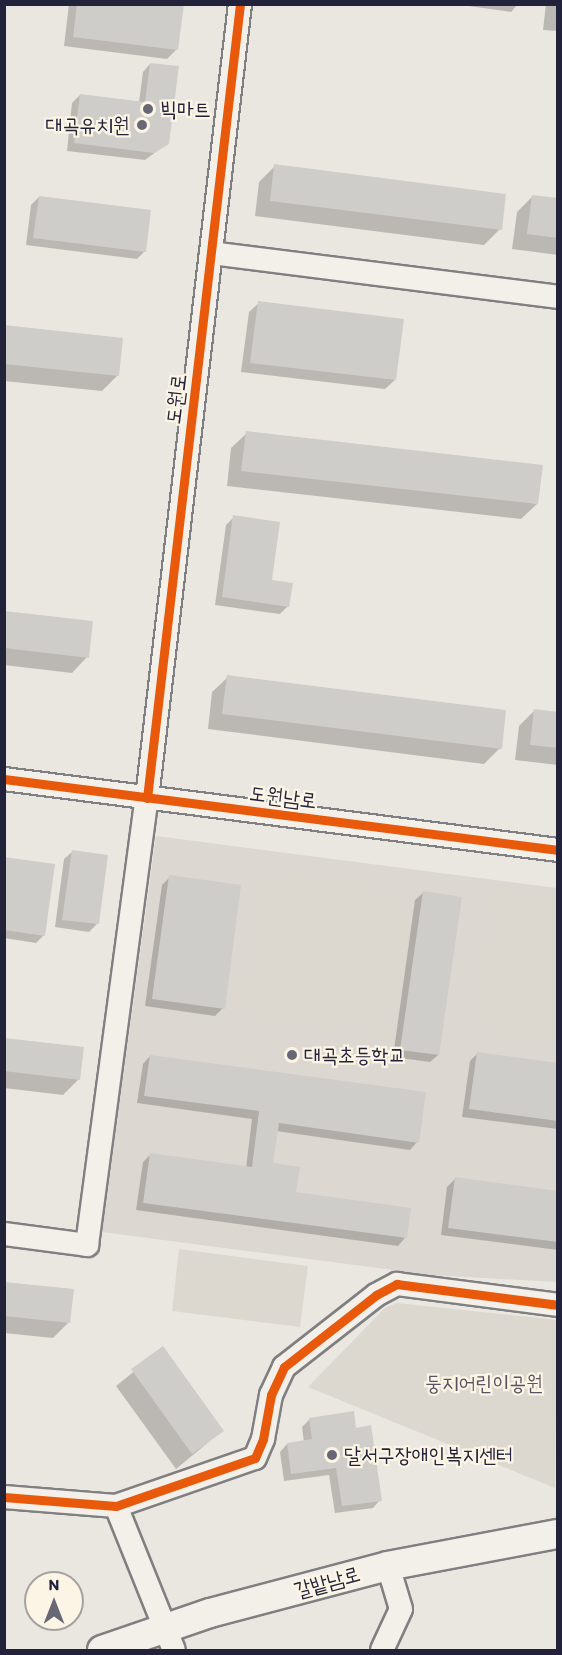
<!DOCTYPE html>
<meta charset="utf-8">
<style>
body{margin:0}
#map{position:relative;width:562px;height:1655px;overflow:hidden;background:#eae7e0;font-family:Itim,"Poor Story",sans-serif}
div>[style]{position:absolute}
.built>*{inset:0;background:#dcd7d1}
.green>*{inset:0;background:#dcd8d0}
.shadow>*{inset:0;background:#0003}
.building>*{inset:0;background:#cfcdc9}
.roads{filter:drop-shadow(2px 0 #807f81) drop-shadow(-2px 0 #807f81) drop-shadow(0 2px #807f81) drop-shadow(0 -2px #807f81)}
.minor>*{height:22px;margin:-11px;padding:0 11px;transform-origin:11px;border-radius:11px;background:#f3f0ea}
.major>*{height:28px;margin:-14px;padding:0 14px;transform-origin:14px;border-radius:14px;background:#f3f0ea}
.cycleway>*{height:9px;margin:-4.5px;padding:0 4.5px;transform-origin:4.5px;border-radius:4.5px;background:#e8590c}
.dots>*{width:16px;height:16px;translate:-50% -50%;box-sizing:border-box;border:3px solid #fcf5e5;border-radius:50%}
span{translate:-50% -50%;white-space:nowrap;text-align:center;line-height:1.15;-webkit-text-stroke:4.5px #fcf5e5;paint-order:stroke}
.poi-label{font-size:21px;color:#22223b}
.left{translate:0 -50%;text-align:left}
.right{translate:-100% -50%;text-align:right}
.street-label{font-size:21px;color:#22223b}
.park-label{font-size:21px;color:#575564}
.frame{position:absolute;inset:0;border:6px solid #22223b;pointer-events:none}
.north{position:absolute;left:24px;top:1571px;width:60px;height:60px;box-sizing:border-box;background:#fcf5e5;border:2px solid #a5a1a1;border-radius:50%;rotate:0deg;font-size:16px;font-weight:700;line-height:24px;text-align:center;color:#22223b}
.north::after{content:'';display:block;margin:auto;width:21px;height:27px;background:#686775;clip-path:polygon(50% 0,100% 100%,50% 72%,0 100%)}
</style>
<div id="map">
<div class="built">
<div style="clip-path:polygon(156px 836px,557px 888px,557px 1282px,431px 1275px,102px 1232px)"></div>
</div>
<div class="green">
<div style="clip-path:polygon(256px 865px,415px 888px,393px 1041px,234px 1018px)"></div>
<div style="clip-path:polygon(490px 887px,557px 896px,557px 1046px,470px 1034px)"></div>
<div style="clip-path:polygon(179px 1249px,308px 1266px,300px 1327px,172px 1311px)"></div>
<div style="clip-path:polygon(397px 1303px,557px 1320px,555px 1488px,308px 1387px,385px 1308px)"></div>
</div>
<div class="shadow">
<div style="clip-path:polygon(69px 4px,182px 4px,177px 49px,167px 59px,64px 46px)"></div>
<div style="clip-path:polygon(454px 4px,518px 4px,511px 12px)"></div>
<div style="clip-path:polygon(546px 4px,558px 4px,558px 31px,543px 30px)"></div>
<div style="clip-path:polygon(150px 64px,168px 143px,145px 160px,67px 151px,72px 103px,80px 95px,139px 102px,143px 72px)"></div>
<div style="clip-path:polygon(275px 166px,500px 229px,484px 245px,255px 216px,259px 182px)"></div>
<div style="clip-path:polygon(533px 196px,558px 200px,558px 255px,512px 249px,517px 212px)"></div>
<div style="clip-path:polygon(39px 197px,145px 251px,137px 259px,26px 245px,31px 205px)"></div>
<div style="clip-path:polygon(259px 303px,395px 380px,385px 389px,241px 372px,249px 312px)"></div>
<div style="clip-path:polygon(4px 327px,118px 375px,102px 391px,4px 381px)"></div>
<div style="clip-path:polygon(247px 433px,537px 504px,521px 519px,227px 486px,231px 448px)"></div>
<div style="clip-path:polygon(234px 517px,288px 606px,280px 614px,215px 605px,226px 525px)"></div>
<div style="clip-path:polygon(4px 613px,87px 657px,72px 673px,4px 665px)"></div>
<div style="clip-path:polygon(228px 677px,500px 748px,484px 764px,208px 729px,212px 692px)"></div>
<div style="clip-path:polygon(535px 710px,558px 713px,558px 765px,515px 760px,519px 726px)"></div>
<div style="clip-path:polygon(72px 852px,97px 924px,89px 932px,55px 927px,64px 859px)"></div>
<div style="clip-path:polygon(4px 858px,44px 935px,36px 943px,4px 938px)"></div>
<div style="clip-path:polygon(170px 877px,223px 1008px,215px 1016px,145px 1006px,162px 885px)"></div>
<div style="clip-path:polygon(423px 893px,438px 1055px,430px 1062px,393px 1057px,415px 900px)"></div>
<div style="clip-path:polygon(4px 1040px,79px 1079px,63px 1095px,4px 1088px)"></div>
<div style="clip-path:polygon(477px 1054px,558px 1064px,558px 1129px,462px 1117px,470px 1061px)"></div>
<div style="clip-path:polygon(150px 1056px,417px 1142px,410px 1150px,276px 1131px,271px 1165px,295px 1194px,405px 1238px,398px 1246px,136px 1210px,143px 1162px,150px 1155px,246px 1168px,252px 1119px,137px 1103px,143px 1064px)"></div>
<div style="clip-path:polygon(455px 1179px,558px 1192px,558px 1250px,441px 1235px,447px 1187px)"></div>
<div style="clip-path:polygon(4px 1283px,69px 1322px,53px 1338px,4px 1333px)"></div>
<div style="clip-path:polygon(162px 1349px,222px 1431px,176px 1469px,116px 1386px)"></div>
<div style="clip-path:polygon(310px 1419px,355px 1429px,380px 1500px,373px 1508px,335px 1513px,329px 1475px,284px 1481px,280px 1452px,287px 1444px,304px 1442px,302px 1427px)"></div>
</div>
<div class="building">
<div style="clip-path:polygon(77px 4px,184px 4px,178px 50px,73px 37px)"></div>
<div style="clip-path:polygon(150px 63px,179px 66px,169px 144px,154px 153px,74px 143px,80px 94px,145px 102px)"></div>
<div style="clip-path:polygon(274px 164px,506px 194px,502px 230px,270px 201px)"></div>
<div style="clip-path:polygon(532px 195px,558px 198px,558px 238px,527px 234px)"></div>
<div style="clip-path:polygon(39px 196px,151px 210px,146px 252px,33px 238px)"></div>
<div style="clip-path:polygon(258px 301px,404px 319px,396px 380px,250px 363px)"></div>
<div style="clip-path:polygon(4px 325px,123px 338px,119px 376px,4px 364px)"></div>
<div style="clip-path:polygon(246px 431px,543px 465px,538px 504px,241px 471px)"></div>
<div style="clip-path:polygon(233px 515px,280px 522px,272px 580px,293px 583px,289px 607px,222px 597px)"></div>
<div style="clip-path:polygon(4px 611px,93px 621px,89px 658px,4px 648px)"></div>
<div style="clip-path:polygon(227px 675px,506px 710px,502px 749px,222px 714px)"></div>
<div style="clip-path:polygon(534px 709px,558px 712px,558px 748px,530px 745px)"></div>
<div style="clip-path:polygon(72px 850px,108px 855px,99px 924px,62px 920px)"></div>
<div style="clip-path:polygon(4px 857px,55px 864px,45px 936px,4px 930px)"></div>
<div style="clip-path:polygon(169px 875px,241px 885px,225px 1009px,152px 999px)"></div>
<div style="clip-path:polygon(423px 891px,462px 897px,439px 1055px,400px 1050px)"></div>
<div style="clip-path:polygon(4px 1038px,84px 1047px,80px 1080px,4px 1071px)"></div>
<div style="clip-path:polygon(477px 1052px,558px 1063px,558px 1121px,469px 1109px)"></div>
<div style="clip-path:polygon(150px 1055px,426px 1092px,419px 1143px,279px 1123px,273px 1163px,300px 1167px,296px 1192px,411px 1208px,407px 1238px,143px 1203px,150px 1153px,252px 1167px,259px 1111px,144px 1096px)"></div>
<div style="clip-path:polygon(455px 1177px,558px 1191px,558px 1242px,448px 1228px)"></div>
<div style="clip-path:polygon(4px 1282px,74px 1289px,70px 1323px,4px 1316px)"></div>
<div style="clip-path:polygon(163px 1346px,224px 1431px,192px 1454px,131px 1369px)"></div>
<div style="clip-path:polygon(354px 1411px,356px 1428px,371px 1425px,382px 1501px,342px 1506px,336px 1468px,291px 1474px,287px 1443px,312px 1439px,309px 1418px)"></div>
</div>
<div class="roads">
<div class="minor">
<div style="left:211px;top:253px;width:350px;rotate:7.2deg"></div>
<div style="left:4px;top:779px;width:559px;rotate:7.3deg"></div>
<div style="left:4px;top:1234px;width:84px;rotate:7.5deg"></div>
<div style="left:87px;top:1245px;width:451px;rotate:-82.4deg"></div>
<div style="left:147px;top:798px;width:799px;rotate:-83.32deg"></div>
<div style="left:4px;top:1497px;width:112px;rotate:4.6deg"></div>
<div style="left:116px;top:1506px;width:147px;rotate:-19.1deg"></div>
<div style="left:255px;top:1458px;width:21px;rotate:-67deg"></div>
<div style="left:263px;top:1439px;width:45px;rotate:-79.7deg"></div>
<div style="left:271px;top:1395px;width:31px;rotate:-65deg"></div>
<div style="left:284px;top:1367px;width:117px;rotate:-38deg"></div>
<div style="left:376px;top:1295px;width:24px;rotate:-28deg"></div>
<div style="left:397px;top:1284px;width:162px;rotate:7.4deg"></div>
<div style="left:116px;top:1506px;width:155px;rotate:68.1deg"></div>
<div style="left:382px;top:1650px;width:45px;rotate:-65.1deg"></div>
<div style="left:401px;top:1609px;width:45px;rotate:-106.8deg"></div>
</div>
<div class="major">
<div style="left:102px;top:1650px;width:114px;rotate:-18.9deg"></div>
<div style="left:210px;top:1613px;width:184px;rotate:-14.8deg"></div>
<div style="left:388px;top:1566px;width:173px;rotate:-10.7deg"></div>
</div>
</div>
<div class="cycleway">
<div style="left:4px;top:779px;width:559px;rotate:7.3deg"></div>
<div style="left:147px;top:798px;width:799px;rotate:-83.32deg"></div>
<div style="left:4px;top:1497px;width:112px;rotate:4.6deg"></div>
<div style="left:116px;top:1506px;width:147px;rotate:-19.1deg"></div>
<div style="left:255px;top:1458px;width:21px;rotate:-67deg"></div>
<div style="left:263px;top:1439px;width:45px;rotate:-79.7deg"></div>
<div style="left:271px;top:1395px;width:31px;rotate:-65deg"></div>
<div style="left:284px;top:1367px;width:117px;rotate:-38deg"></div>
<div style="left:376px;top:1295px;width:24px;rotate:-28deg"></div>
<div style="left:397px;top:1284px;width:162px;rotate:7.4deg"></div>
</div>
<div class="dots">
<div style="left:148px;top:109px;background:#686775"></div>
<div style="left:142px;top:125px;background:#686775"></div>
<div style="left:292px;top:1055px;background:#686775"></div>
<div style="left:332px;top:1455px;background:#686775"></div>
</div>
<div class="poi-label">
<span class="left" style="left:160px;top:109px">빅마트</span>
<span class="right" style="left:130px;top:125px">대곡유치원</span>
<span class="left" style="left:304px;top:1055px">대곡초등학교</span>
<span class="left" style="left:344px;top:1455px">달서구장애인복지센터</span>
</div>
<div class="street-label">
<span style="left:176px;top:399px;rotate:-83deg">도원로</span>
<span style="left:283px;top:797px;rotate:7deg">도원남로</span>
<span style="left:327px;top:1582px;rotate:-15deg">갈밭남로</span>
</div>
<div class="park-label">
<span style="left:484px;top:1383px">둥지어린이공원</span>
</div>
<div class="frame"></div>
<div class="north">N</div>
</div>
